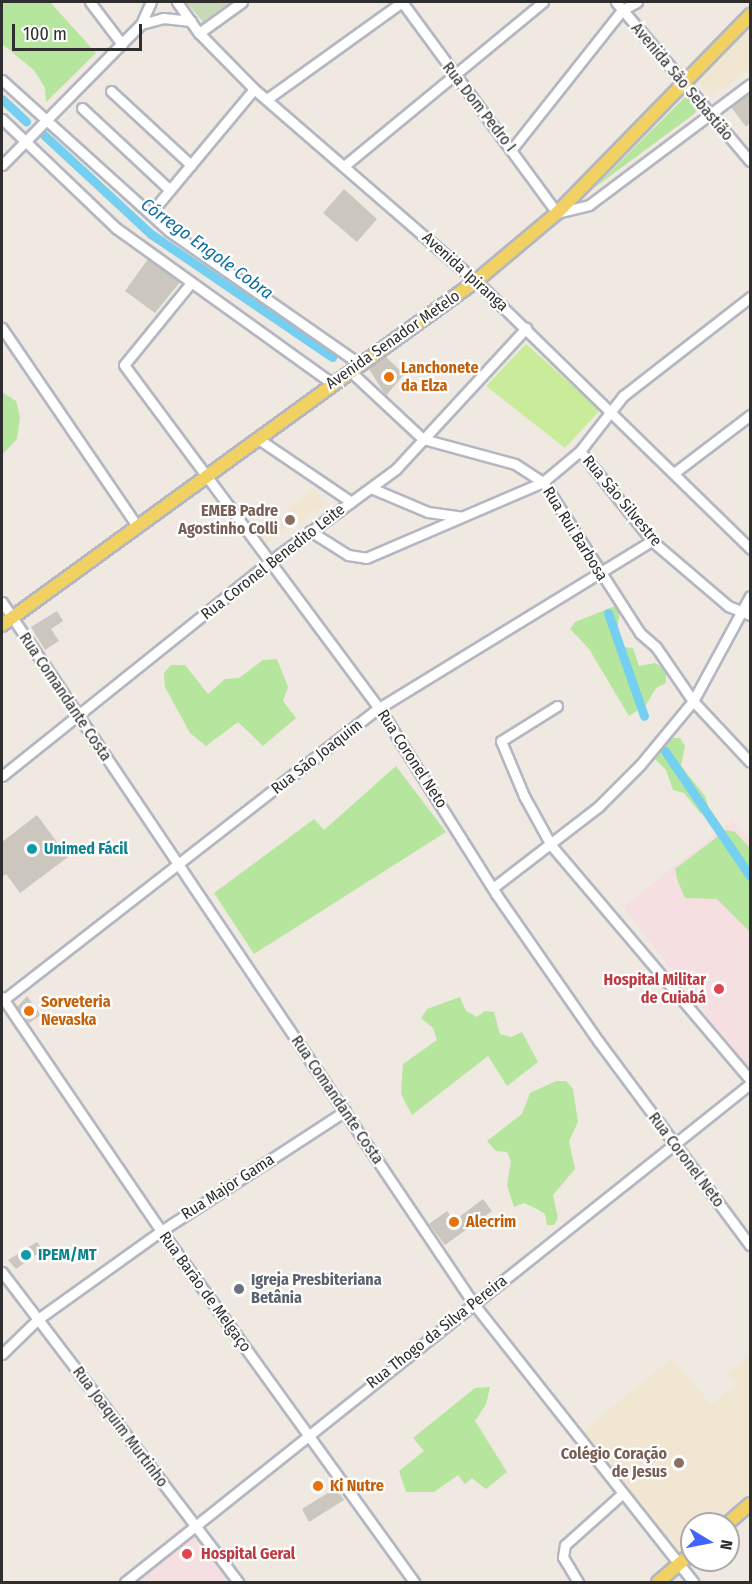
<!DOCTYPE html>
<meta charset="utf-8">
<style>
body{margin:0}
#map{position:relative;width:752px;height:1584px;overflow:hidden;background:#efe9e1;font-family:"Fira Sans Condensed",sans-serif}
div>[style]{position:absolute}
.education>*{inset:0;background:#f0e6d1}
.medical>*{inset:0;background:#f5dfe0}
.green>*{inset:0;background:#b6e59e}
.cemetery>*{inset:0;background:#c8d9b8}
.pitch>*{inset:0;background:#c9ec9a}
.canal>*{height:9px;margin:-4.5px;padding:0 4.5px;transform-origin:4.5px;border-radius:4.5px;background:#75cff0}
.building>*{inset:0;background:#cbc7bf}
.roads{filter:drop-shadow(2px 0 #b4b7c1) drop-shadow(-2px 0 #b4b7c1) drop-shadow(0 2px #b4b7c1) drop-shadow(0 -2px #b4b7c1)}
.minor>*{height:9px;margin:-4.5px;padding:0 4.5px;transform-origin:4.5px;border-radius:4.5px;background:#fff}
.major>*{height:12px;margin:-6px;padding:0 6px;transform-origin:6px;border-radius:6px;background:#f2d163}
.dots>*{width:16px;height:16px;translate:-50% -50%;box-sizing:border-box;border:3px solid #fff;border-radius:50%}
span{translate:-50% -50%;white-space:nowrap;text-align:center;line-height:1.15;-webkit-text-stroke:4.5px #fff;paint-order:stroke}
.street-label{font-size:16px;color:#2e2e2e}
.food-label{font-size:16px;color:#c56008;font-weight:700}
.left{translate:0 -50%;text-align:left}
.education-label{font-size:16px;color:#785e54;font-weight:700}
.right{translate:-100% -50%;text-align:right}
.culture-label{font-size:16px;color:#0d838f;font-weight:700}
.health-label{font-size:16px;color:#be3a42;font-weight:700}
.worship-label{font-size:16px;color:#5b616d;font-weight:700}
.water-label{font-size:18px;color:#0d6fa3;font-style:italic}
.frame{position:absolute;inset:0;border:3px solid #2e2e2e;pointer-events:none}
.north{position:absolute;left:680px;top:1512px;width:60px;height:60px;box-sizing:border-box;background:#fff;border:2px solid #ababab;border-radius:50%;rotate:100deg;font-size:16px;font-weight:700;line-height:24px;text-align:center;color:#2e2e2e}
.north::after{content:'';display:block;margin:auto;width:21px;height:27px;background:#4264fb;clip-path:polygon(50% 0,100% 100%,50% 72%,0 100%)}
.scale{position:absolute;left:12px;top:24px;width:130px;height:27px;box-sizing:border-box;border:3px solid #2e2e2e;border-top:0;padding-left:8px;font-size:18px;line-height:21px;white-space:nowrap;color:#2e2e2e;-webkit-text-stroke:4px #fff;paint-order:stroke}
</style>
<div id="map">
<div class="education">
<div style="clip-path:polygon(750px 27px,750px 69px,712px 96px,697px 81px)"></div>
<div style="clip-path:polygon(313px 488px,328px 503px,262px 546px,256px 538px)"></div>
<div style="clip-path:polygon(750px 1354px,750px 1493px,713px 1524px,692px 1524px,692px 1541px,679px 1552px,582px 1432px,672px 1358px,711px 1405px,736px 1384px,728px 1373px)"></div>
</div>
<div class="medical">
<div style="clip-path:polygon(732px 821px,750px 840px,750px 1071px,623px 907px)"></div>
<div style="clip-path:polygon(193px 1525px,238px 1582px,124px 1582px)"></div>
</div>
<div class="green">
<div style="clip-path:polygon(2px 2px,50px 2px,96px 53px,46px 102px,45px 88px,34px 70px,2px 44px)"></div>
<div style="clip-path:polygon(687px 95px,698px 109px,694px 114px,594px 188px)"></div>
<div style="clip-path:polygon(2px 392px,16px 401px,20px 417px,17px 439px,2px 455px)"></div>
<div style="clip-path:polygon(615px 606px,620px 612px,617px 629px,623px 647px,633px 648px,639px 666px,655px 663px,666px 669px,666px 683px,656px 688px,646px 705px,629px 716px,589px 649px,570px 629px,575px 622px)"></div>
<div style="clip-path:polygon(277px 659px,288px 687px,283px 701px,296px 718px,263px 746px,238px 722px,206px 746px,190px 733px,165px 687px,164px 673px,171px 665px,185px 665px,208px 694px,225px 679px,239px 678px,263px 660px)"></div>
<div style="clip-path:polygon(670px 738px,680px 738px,685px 746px,681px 766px,705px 796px,708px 805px,701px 814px,684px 793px,673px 790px,666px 770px,654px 758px)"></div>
<div style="clip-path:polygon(396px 766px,446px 832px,254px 954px,214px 893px,314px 819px,324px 830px)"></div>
<div style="clip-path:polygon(726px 830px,735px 832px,750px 848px,750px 932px,717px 899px,685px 898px,678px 882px,675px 869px)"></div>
<div style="clip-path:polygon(460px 997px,466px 1011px,477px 1017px,485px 1011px,494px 1012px,500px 1034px,511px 1037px,522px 1032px,538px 1062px,507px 1086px,488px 1056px,412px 1115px,401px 1094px,403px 1064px,437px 1040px,433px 1028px,421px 1018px,427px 1009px)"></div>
<div style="clip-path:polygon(556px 1081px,566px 1081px,573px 1089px,578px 1122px,569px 1141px,575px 1169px,553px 1195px,558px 1218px,554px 1225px,547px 1225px,545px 1214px,537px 1209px,524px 1203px,514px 1207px,507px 1185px,511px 1161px,507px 1152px,496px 1151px,487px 1141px,522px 1114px,530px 1093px)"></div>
<div style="clip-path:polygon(490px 1387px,486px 1404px,475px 1421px,507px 1472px,486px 1489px,472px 1478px,465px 1484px,458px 1475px,434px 1492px,406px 1492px,399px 1471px,424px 1451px,413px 1438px,475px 1388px)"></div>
</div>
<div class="cemetery">
<div style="clip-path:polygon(186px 2px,231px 2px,203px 22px)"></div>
</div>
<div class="pitch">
<div style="clip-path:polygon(526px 344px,600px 410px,565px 448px,486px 386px)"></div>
</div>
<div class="canal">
<div style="left:2px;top:99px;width:33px;rotate:43deg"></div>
<div style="left:44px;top:135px;width:146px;rotate:42.8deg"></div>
<div style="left:151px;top:234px;width:219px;rotate:34.2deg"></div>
<div style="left:608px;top:613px;width:109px;rotate:70.7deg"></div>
<div style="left:665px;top:751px;width:151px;rotate:55.8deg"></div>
</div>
<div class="building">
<div style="clip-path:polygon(750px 93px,750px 123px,746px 127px,731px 107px)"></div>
<div style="clip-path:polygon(344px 189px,377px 219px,357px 242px,323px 213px)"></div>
<div style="clip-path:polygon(148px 259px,180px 282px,155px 313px,125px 291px)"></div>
<div style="clip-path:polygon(386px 357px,404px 374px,386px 396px,369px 369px)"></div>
<div style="clip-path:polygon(57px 611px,63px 621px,51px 629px,59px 641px,45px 650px,31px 627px)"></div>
<div style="clip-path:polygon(37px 815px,68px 857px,20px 893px,6px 874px,2px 877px,2px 842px)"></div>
<div style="clip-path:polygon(27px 996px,41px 1015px,29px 1023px,17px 1007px)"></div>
<div style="clip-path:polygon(483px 1199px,492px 1211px,445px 1245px,429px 1224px,447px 1211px,454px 1221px)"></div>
<div style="clip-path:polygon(37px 1242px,43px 1250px,16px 1269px,8px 1260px)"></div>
<div style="clip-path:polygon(336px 1488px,344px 1500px,309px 1522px,302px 1509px)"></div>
</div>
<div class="roads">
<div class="minor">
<div style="left:90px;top:2px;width:53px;rotate:52.7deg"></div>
<div style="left:177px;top:2px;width:38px;rotate:55deg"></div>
<div style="left:199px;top:33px;width:78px;rotate:45.5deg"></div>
<div style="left:254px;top:89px;width:294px;rotate:40.9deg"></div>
<div style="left:476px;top:281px;width:383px;rotate:44.3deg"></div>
<div style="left:616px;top:2px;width:208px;rotate:49.9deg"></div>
<div style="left:141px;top:24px;width:23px;rotate:-15deg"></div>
<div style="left:163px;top:18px;width:28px;rotate:6deg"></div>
<div style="left:199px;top:33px;width:53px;rotate:-35.8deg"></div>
<div style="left:2px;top:80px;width:225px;rotate:42.1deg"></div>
<div style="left:169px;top:231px;width:233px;rotate:34.9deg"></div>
<div style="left:111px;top:91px;width:109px;rotate:42.8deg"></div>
<div style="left:267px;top:99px;width:166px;rotate:-35.7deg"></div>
<div style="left:402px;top:2px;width:262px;rotate:53.7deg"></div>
<div style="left:557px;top:213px;width:33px;rotate:-14deg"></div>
<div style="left:589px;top:205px;width:201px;rotate:-36.9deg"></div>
<div style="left:82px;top:108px;width:120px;rotate:43deg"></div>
<div style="left:2px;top:119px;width:158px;rotate:43.7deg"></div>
<div style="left:116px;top:228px;width:266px;rotate:35.7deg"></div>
<div style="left:512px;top:149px;width:177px;rotate:-51.6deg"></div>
<div style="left:622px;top:10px;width:17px;rotate:-28deg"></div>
<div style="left:2px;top:165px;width:198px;rotate:-45.4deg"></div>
<div style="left:141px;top:24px;width:24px;rotate:-66deg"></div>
<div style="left:344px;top:166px;width:258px;rotate:-39.5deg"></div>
<div style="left:159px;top:203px;width:148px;rotate:-50.2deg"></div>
<div style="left:190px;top:284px;width:104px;rotate:129.2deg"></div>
<div style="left:124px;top:365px;width:427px;rotate:53.4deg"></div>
<div style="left:379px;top:708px;width:220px;rotate:57.8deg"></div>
<div style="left:496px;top:894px;width:180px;rotate:55.2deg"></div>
<div style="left:599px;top:1042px;width:253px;rotate:53.4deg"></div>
<div style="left:2px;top:328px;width:241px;rotate:55.7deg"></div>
<div style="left:350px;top:371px;width:100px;rotate:43deg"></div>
<div style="left:423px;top:439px;width:95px;rotate:15.2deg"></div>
<div style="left:515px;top:464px;width:33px;rotate:33deg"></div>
<div style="left:543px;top:482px;width:179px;rotate:57.3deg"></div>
<div style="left:640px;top:633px;width:21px;rotate:41deg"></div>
<div style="left:656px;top:647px;width:65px;rotate:55.6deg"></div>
<div style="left:693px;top:701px;width:83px;rotate:46.9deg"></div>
<div style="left:257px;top:438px;width:114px;rotate:34.2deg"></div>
<div style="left:580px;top:451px;width:115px;rotate:51.3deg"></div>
<div style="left:652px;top:541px;width:100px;rotate:40.5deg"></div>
<div style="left:728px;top:606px;width:24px;rotate:22deg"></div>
<div style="left:674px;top:473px;width:96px;rotate:-37.3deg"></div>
<div style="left:371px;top:488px;width:62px;rotate:22.8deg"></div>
<div style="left:428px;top:512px;width:34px;rotate:8deg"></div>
<div style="left:310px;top:531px;width:45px;rotate:32.3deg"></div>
<div style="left:348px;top:555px;width:18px;rotate:9deg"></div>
<div style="left:366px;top:558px;width:193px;rotate:-23.2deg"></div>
<div style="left:543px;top:482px;width:48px;rotate:-40deg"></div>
<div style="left:580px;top:451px;width:70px;rotate:-52deg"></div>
<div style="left:623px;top:396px;width:161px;rotate:-37.9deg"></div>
<div style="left:2px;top:602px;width:845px;rotate:56.1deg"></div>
<div style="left:473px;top:1303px;width:355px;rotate:51.7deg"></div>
<div style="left:557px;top:706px;width:66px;rotate:148deg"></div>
<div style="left:501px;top:741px;width:60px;rotate:67.3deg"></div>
<div style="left:524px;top:796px;width:56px;rotate:61.1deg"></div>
<div style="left:551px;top:845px;width:308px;rotate:49.7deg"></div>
<div style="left:2px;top:776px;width:342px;rotate:-38.7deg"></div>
<div style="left:269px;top:562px;width:157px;rotate:-36.2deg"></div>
<div style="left:396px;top:469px;width:192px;rotate:-47.3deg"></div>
<div style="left:494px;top:887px;width:131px;rotate:-37.6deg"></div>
<div style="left:598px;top:807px;width:59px;rotate:-45deg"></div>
<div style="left:640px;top:765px;width:83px;rotate:-50.4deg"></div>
<div style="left:693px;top:701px;width:119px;rotate:-61.5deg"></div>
<div style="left:2px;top:997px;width:283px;rotate:55.8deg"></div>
<div style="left:161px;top:1231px;width:433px;rotate:54.2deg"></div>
<div style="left:2px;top:1001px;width:477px;rotate:-37.9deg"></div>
<div style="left:379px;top:708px;width:320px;rotate:-31.5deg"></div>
<div style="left:2px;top:1272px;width:390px;rotate:52.7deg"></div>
<div style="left:2px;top:1354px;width:50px;rotate:-44.2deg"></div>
<div style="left:38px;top:1319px;width:151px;rotate:-35.6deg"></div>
<div style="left:161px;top:1231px;width:220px;rotate:-33.1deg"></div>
<div style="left:125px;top:1582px;width:799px;rotate:-38.55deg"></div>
<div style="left:578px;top:1582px;width:29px;rotate:-121deg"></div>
<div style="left:563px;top:1557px;width:12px;rotate:-81deg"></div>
<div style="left:565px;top:1545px;width:78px;rotate:-41.9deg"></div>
</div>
<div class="major">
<div style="left:2px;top:625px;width:586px;rotate:-35.97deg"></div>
<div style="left:476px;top:281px;width:106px;rotate:-40deg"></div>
<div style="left:557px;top:213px;width:277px;rotate:-45.7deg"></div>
<div style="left:727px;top:1524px;width:30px;rotate:-41deg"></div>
<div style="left:658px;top:1582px;width:45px;rotate:-40.5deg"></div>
</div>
</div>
<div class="dots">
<div style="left:389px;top:377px;background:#e8710a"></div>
<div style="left:290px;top:520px;background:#8d6e63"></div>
<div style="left:32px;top:849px;background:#0f9aa8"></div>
<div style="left:719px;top:989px;background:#e0444e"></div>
<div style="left:29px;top:1011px;background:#e8710a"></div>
<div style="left:454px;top:1222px;background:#e8710a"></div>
<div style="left:26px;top:1255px;background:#0f9aa8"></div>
<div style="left:239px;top:1289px;background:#6b7280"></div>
<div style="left:679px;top:1463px;background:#8d6e63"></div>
<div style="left:318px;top:1486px;background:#e8710a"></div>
<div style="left:187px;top:1554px;background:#e0444e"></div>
</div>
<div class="street-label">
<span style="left:682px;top:82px;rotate:50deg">Avenida São Sebastião</span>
<span style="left:479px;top:107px;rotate:52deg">Rua Dom Pedro I</span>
<span style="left:465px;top:272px;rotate:42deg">Avenida Ipiranga</span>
<span style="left:393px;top:340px;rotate:-35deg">Avenida Senador Metelo</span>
<span style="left:622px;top:501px;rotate:50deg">Rua São Silvestre</span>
<span style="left:575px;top:534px;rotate:58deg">Rua Rui Barbosa</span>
<span style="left:273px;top:562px;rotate:-38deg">Rua Coronel Benedito Leite</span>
<span style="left:65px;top:697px;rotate:56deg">Rua Comandante Costa</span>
<span style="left:317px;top:757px;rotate:-38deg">Rua São Joaquim</span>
<span style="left:412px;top:759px;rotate:57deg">Rua Coronel Neto</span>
<span style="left:337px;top:1100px;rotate:56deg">Rua Comandante Costa</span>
<span style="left:686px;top:1160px;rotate:53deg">Rua Coronel Neto</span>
<span style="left:228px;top:1187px;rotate:-33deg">Rua Major Gama</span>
<span style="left:205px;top:1292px;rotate:54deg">Rua Barão de Melgaço</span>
<span style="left:437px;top:1332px;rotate:-38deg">Rua Thogo da Silva Pereira</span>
<span style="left:120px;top:1427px;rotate:53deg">Rua Joaquim Murtinho</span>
</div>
<div class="food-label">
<span class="left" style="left:401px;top:377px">Lanchonete<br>da Elza</span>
<span class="left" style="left:41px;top:1011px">Sorveteria<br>Nevaska</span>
<span class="left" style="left:466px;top:1222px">Alecrim</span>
<span class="left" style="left:330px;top:1486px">Ki Nutre</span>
</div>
<div class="education-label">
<span class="right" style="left:278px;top:520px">EMEB Padre<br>Agostinho Colli</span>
<span class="right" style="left:667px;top:1463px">Colégio Coração<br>de Jesus</span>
</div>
<div class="culture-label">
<span class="left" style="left:44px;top:849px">Unimed Fácil</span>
<span class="left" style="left:38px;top:1255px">IPEM/MT</span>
</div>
<div class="health-label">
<span class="right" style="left:706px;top:989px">Hospital Militar<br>de Cuiabá</span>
<span class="left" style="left:201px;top:1554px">Hospital Geral</span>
</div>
<div class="worship-label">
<span class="left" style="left:251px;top:1289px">Igreja Presbiteriana<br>Betânia</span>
</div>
<div class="water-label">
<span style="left:207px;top:249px;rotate:36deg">Córrego Engole Cobra</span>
</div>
<div class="frame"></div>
<div class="north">N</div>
<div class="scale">100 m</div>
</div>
